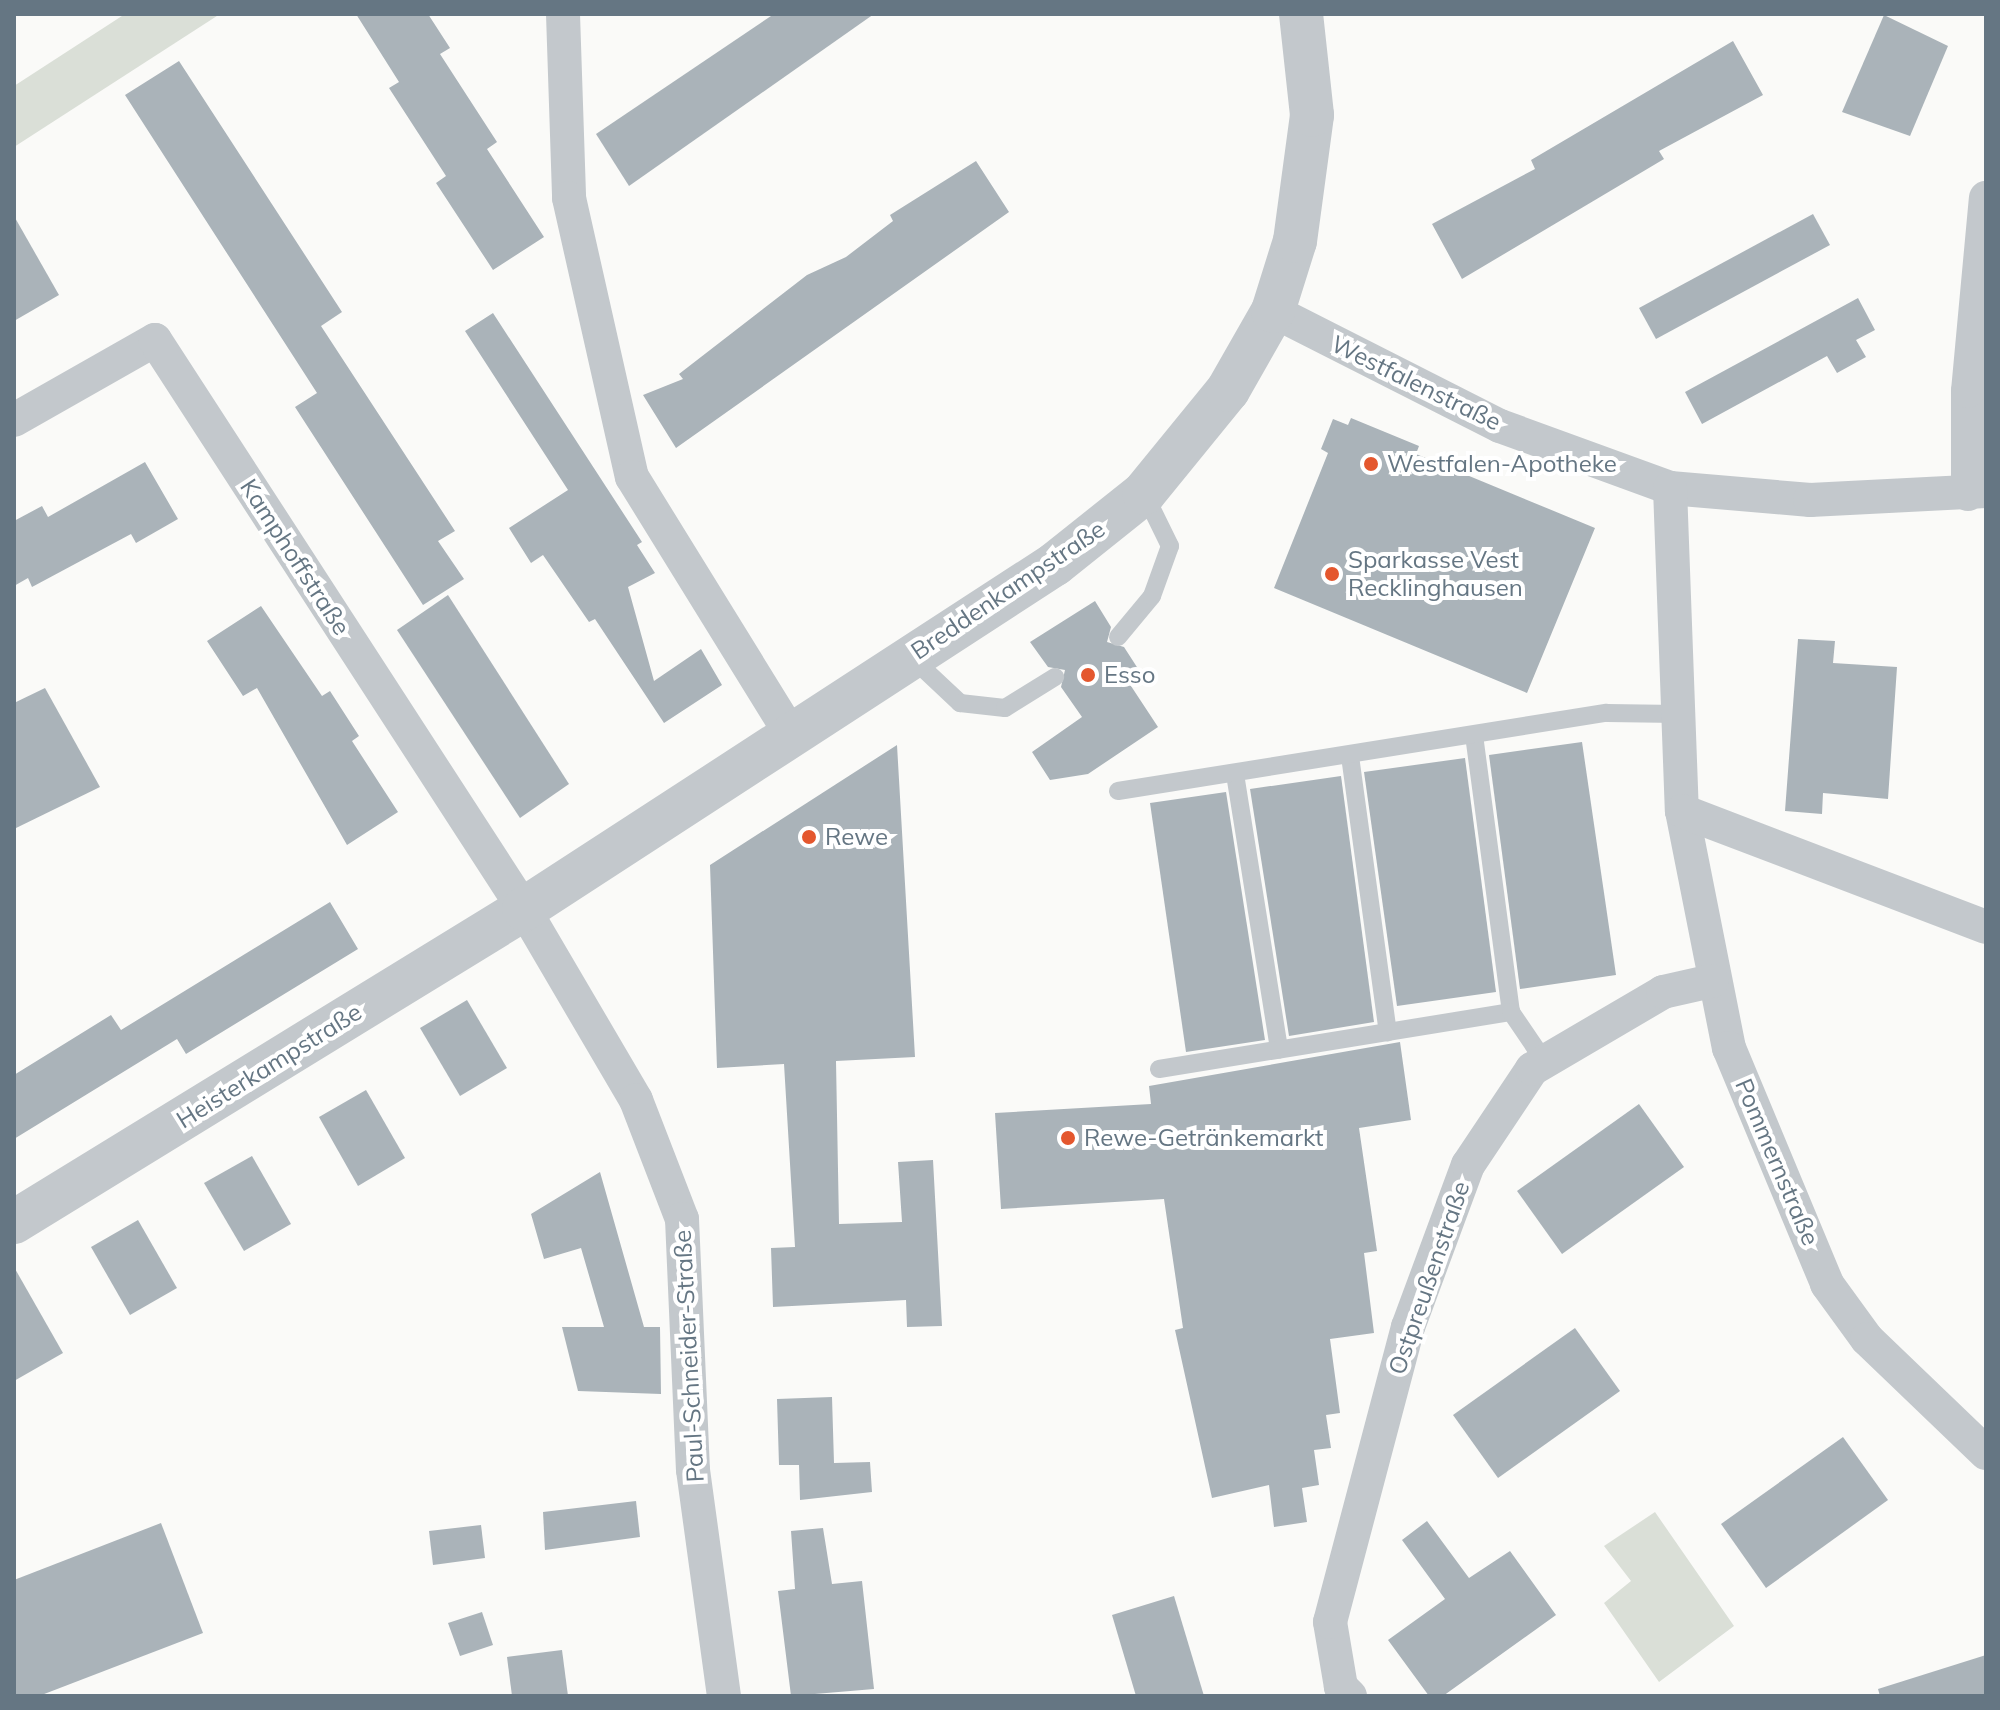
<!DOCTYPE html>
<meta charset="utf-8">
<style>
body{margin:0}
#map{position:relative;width:2000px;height:1710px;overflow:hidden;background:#fafaf8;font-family:Mulish,sans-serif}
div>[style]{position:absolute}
.green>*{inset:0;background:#dadfd7}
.building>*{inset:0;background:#aab3b9}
.service>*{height:18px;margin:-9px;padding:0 9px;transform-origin:9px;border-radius:9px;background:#c3c8cc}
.minor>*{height:34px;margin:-17px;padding:0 17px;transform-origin:17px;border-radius:17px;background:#c3c8cc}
.tertiary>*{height:44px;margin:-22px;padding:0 22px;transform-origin:22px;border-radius:22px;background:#c3c8cc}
.dots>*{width:22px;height:22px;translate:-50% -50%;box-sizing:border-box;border:4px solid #fff;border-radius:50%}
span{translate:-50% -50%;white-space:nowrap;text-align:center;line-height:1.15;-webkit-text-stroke:8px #fff;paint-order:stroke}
.street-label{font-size:24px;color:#657683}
.poi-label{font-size:24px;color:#657683}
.left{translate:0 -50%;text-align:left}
.frame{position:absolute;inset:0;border:16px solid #657683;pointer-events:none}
</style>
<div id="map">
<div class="green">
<div style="clip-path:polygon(125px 14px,220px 14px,14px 147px,14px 86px)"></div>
<div style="clip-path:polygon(1655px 1512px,1734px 1626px,1659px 1682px,1604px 1603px,1631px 1581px,1604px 1546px)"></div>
</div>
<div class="building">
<div style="clip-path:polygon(356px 14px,428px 14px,450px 48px,440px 54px,497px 142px,487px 149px,544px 237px,493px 270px,436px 183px,446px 176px,389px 88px,399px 82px)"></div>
<div style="clip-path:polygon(774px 14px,874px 14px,629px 186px,596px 134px)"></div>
<div style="clip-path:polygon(1884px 15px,1948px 46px,1910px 136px,1842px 112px)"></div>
<div style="clip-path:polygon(1733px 41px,1763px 95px,1659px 151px,1664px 159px,1462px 279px,1432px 224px,1535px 169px,1531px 160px)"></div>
<div style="clip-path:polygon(179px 61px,342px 312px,321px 326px,455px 531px,438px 541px,464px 579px,423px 605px,295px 407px,317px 393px,125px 95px)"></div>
<div style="clip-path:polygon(976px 161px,1009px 212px,676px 448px,643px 395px,683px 379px,679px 374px,807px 275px,846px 257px,893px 221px,890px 215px)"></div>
<div style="clip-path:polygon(1813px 214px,1830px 245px,1656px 339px,1639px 308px)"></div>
<div style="clip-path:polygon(14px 216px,59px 295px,14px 321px)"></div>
<div style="clip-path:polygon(1858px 298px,1875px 330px,1856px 340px,1866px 357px,1837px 373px,1827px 356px,1702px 424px,1685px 392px)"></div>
<div style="clip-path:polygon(493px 313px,642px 542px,637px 545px,655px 573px,628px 587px,654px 681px,701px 649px,722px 685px,664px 723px,595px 619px,589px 622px,543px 555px,531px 563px,509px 528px,568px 490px,465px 331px)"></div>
<div style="clip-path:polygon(1351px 418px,1419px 446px,1416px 454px,1595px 528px,1527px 693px,1274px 588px,1328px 453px,1321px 449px,1333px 419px,1348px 425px)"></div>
<div style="clip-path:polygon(145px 462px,178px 519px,136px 543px,131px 534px,32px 587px,28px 578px,14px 586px,14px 521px,42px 506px,48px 517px)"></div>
<div style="clip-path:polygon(448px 595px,569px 784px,520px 818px,397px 630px)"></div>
<div style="clip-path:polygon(1095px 601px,1111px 627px,1107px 642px,1124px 647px,1144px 678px,1131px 686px,1158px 727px,1088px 774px,1050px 780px,1032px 752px,1082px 717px,1061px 687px,1065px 670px,1048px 667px,1030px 642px)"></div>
<div style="clip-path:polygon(261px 606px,322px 696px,330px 691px,359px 736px,352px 741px,398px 812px,347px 845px,257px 688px,243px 696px,207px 641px)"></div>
<div style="clip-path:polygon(1798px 639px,1835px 641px,1833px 663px,1897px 667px,1888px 799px,1823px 793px,1822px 814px,1785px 811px)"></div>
<div style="clip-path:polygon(45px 688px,100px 787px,14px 829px,14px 703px)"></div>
<div style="clip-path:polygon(1582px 742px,1616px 975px,1520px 989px,1489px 755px)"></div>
<div style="clip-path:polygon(897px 745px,915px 1057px,836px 1061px,839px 1224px,902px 1222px,898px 1162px,933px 1160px,942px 1326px,907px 1327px,906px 1300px,773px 1307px,771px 1248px,795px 1247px,784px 1064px,717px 1068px,710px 865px)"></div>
<div style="clip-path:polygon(1465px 758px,1496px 992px,1397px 1006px,1364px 772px)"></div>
<div style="clip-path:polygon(1341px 776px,1374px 1022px,1289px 1036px,1250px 789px)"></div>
<div style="clip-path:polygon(1226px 792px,1265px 1040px,1186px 1052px,1150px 803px)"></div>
<div style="clip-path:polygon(330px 902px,358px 949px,186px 1054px,177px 1039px,14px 1139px,14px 1075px,111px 1015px,121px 1030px)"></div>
<div style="clip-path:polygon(467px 1000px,507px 1068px,460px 1096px,420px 1028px)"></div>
<div style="clip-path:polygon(1400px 1042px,1411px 1120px,1359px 1128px,1377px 1251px,1364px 1253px,1374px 1333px,1330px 1339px,1340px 1413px,1326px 1415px,1331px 1448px,1314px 1450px,1319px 1485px,1302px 1488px,1307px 1522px,1274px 1527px,1269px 1485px,1212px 1498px,1175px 1330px,1183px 1328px,1164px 1199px,1001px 1209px,995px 1113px,1151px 1104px,1149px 1086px)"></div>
<div style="clip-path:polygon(366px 1090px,405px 1158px,358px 1186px,319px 1117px)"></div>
<div style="clip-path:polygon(1639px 1104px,1684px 1167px,1562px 1254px,1517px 1191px)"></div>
<div style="clip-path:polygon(252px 1156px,291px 1224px,244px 1251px,204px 1183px)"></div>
<div style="clip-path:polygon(600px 1172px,644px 1327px,660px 1327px,661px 1394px,578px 1391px,562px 1327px,604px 1327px,581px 1248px,544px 1259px,531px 1214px)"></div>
<div style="clip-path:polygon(138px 1220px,177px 1288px,130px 1315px,91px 1247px)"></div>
<div style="clip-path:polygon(14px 1267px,63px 1353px,14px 1381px)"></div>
<div style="clip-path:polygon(1575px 1328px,1620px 1391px,1498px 1478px,1453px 1415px)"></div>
<div style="clip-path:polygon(832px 1397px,834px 1463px,870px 1462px,872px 1492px,800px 1500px,799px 1465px,779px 1465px,777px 1399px)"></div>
<div style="clip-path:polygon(1843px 1437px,1888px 1500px,1766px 1588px,1721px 1524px)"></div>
<div style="clip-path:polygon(636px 1501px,640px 1537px,545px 1550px,543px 1512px)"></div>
<div style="clip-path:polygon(1427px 1521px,1469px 1578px,1510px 1551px,1556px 1615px,1443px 1696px,1429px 1696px,1388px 1640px,1445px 1599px,1402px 1540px)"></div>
<div style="clip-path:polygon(161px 1523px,203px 1633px,39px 1696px,14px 1696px,14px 1580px)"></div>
<div style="clip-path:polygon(481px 1525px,485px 1558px,433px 1565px,429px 1531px)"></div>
<div style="clip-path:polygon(823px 1528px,832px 1584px,862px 1581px,874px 1689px,791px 1696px,778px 1591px,795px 1589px,791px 1531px)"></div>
<div style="clip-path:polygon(1174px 1596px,1204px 1696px,1136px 1696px,1112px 1615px)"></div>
<div style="clip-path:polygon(482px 1612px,493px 1645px,460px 1656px,448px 1623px)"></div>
<div style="clip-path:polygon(562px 1650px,568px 1696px,512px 1696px,507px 1657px)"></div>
<div style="clip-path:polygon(1986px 1655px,1986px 1696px,1880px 1696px,1878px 1689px)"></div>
</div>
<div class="service">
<div style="left:1118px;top:637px;width:53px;rotate:-50.3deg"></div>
<div style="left:1152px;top:596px;width:53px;rotate:-70.2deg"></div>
<div style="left:1170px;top:546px;width:59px;rotate:-116.1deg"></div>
<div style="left:912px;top:658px;width:66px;rotate:43.2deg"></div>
<div style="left:960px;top:703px;width:45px;rotate:6.3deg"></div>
<div style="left:1005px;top:708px;width:59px;rotate:-31.8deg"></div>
<div style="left:1474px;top:735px;width:279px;rotate:82.4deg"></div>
<div style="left:1350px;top:756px;width:279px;rotate:82.2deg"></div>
<div style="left:1235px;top:774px;width:279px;rotate:80.9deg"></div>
<div style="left:1118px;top:791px;width:495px;rotate:-9.1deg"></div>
<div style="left:1607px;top:713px;width:71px;rotate:0.8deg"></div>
<div style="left:1159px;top:1069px;width:357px;rotate:-9.2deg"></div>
<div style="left:1511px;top:1012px;width:60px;rotate:55.8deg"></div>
</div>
<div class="minor">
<div style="left:563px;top:14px;width:184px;rotate:88.1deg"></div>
<div style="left:569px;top:198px;width:286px;rotate:77.3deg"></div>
<div style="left:632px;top:477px;width:304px;rotate:58.3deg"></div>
<div style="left:1273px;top:311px;width:254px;rotate:26.9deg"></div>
<div style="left:1500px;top:426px;width:181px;rotate:20deg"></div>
<div style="left:1670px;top:488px;width:141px;rotate:4.9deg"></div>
<div style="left:1810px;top:500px;width:176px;rotate:-2.9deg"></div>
<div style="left:14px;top:420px;width:162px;rotate:-29.6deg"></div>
<div style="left:155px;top:340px;width:678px;rotate:57.04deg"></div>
<div style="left:524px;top:909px;width:221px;rotate:59.6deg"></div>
<div style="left:636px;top:1100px;width:128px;rotate:68.9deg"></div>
<div style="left:682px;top:1219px;width:251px;rotate:87.5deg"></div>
<div style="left:693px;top:1470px;width:228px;rotate:82.2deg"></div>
<div style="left:1670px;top:488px;width:323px;rotate:87.9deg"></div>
<div style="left:1682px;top:811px;width:242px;rotate:78.8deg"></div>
<div style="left:1729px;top:1048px;width:256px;rotate:67.4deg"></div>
<div style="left:1827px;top:1284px;width:68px;rotate:54deg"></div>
<div style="left:1867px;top:1339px;width:165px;rotate:43.8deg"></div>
<div style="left:1968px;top:494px;width:103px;rotate:-90deg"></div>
<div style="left:1968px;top:391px;width:194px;rotate:-84.7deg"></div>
<div style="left:1682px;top:811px;width:325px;rotate:20.9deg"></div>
<div style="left:1350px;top:1696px;width:13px;rotate:-135deg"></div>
<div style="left:1341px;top:1687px;width:66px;rotate:-99.6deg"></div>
<div style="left:1330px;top:1622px;width:305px;rotate:-75.2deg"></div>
<div style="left:1408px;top:1327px;width:173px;rotate:-69.7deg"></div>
<div style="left:1468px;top:1165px;width:115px;rotate:-56.3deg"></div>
<div style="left:1532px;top:1069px;width:152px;rotate:-30.4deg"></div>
<div style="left:1663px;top:992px;width:50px;rotate:-12.7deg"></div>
</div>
<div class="tertiary">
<div style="left:14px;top:1222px;width:598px;rotate:-31.54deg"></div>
<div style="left:524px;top:909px;width:633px;rotate:-33.01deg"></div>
<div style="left:1055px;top:564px;width:114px;rotate:-38.6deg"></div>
<div style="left:1144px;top:493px;width:133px;rotate:-50.8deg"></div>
<div style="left:1228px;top:390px;width:91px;rotate:-60.3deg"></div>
<div style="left:1273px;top:311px;width:73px;rotate:-72.6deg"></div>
<div style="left:1295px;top:241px;width:127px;rotate:-82.3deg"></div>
<div style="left:1312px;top:115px;width:102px;rotate:-96.2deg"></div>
</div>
<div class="dots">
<div style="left:1371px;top:464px;background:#e4572e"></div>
<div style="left:1332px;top:574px;background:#e4572e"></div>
<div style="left:1088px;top:675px;background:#e4572e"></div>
<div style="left:809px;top:837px;background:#e4572e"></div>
<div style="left:1068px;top:1138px;background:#e4572e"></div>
</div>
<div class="street-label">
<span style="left:1416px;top:383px;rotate:26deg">Westfalenstraße</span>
<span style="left:295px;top:557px;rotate:57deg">Kamphoffstraße</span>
<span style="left:1008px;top:590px;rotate:-34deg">Breddenkampstraße</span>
<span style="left:269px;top:1066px;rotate:-32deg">Heisterkampstraße</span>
<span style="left:1777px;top:1162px;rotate:67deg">Pommernstraße</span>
<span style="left:1429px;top:1278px;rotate:-71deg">Ostpreußenstraße</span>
<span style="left:689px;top:1356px;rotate:-93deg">Paul-Schneider-Straße</span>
</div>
<div class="poi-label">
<span class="left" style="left:1387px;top:464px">Westfalen-Apotheke</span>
<span class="left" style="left:1348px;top:574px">Sparkasse Vest<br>Recklinghausen</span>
<span class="left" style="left:1104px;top:675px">Esso</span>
<span class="left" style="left:825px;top:837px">Rewe</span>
<span class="left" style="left:1084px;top:1138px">Rewe-Getränkemarkt</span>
</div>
<div class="frame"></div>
</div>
